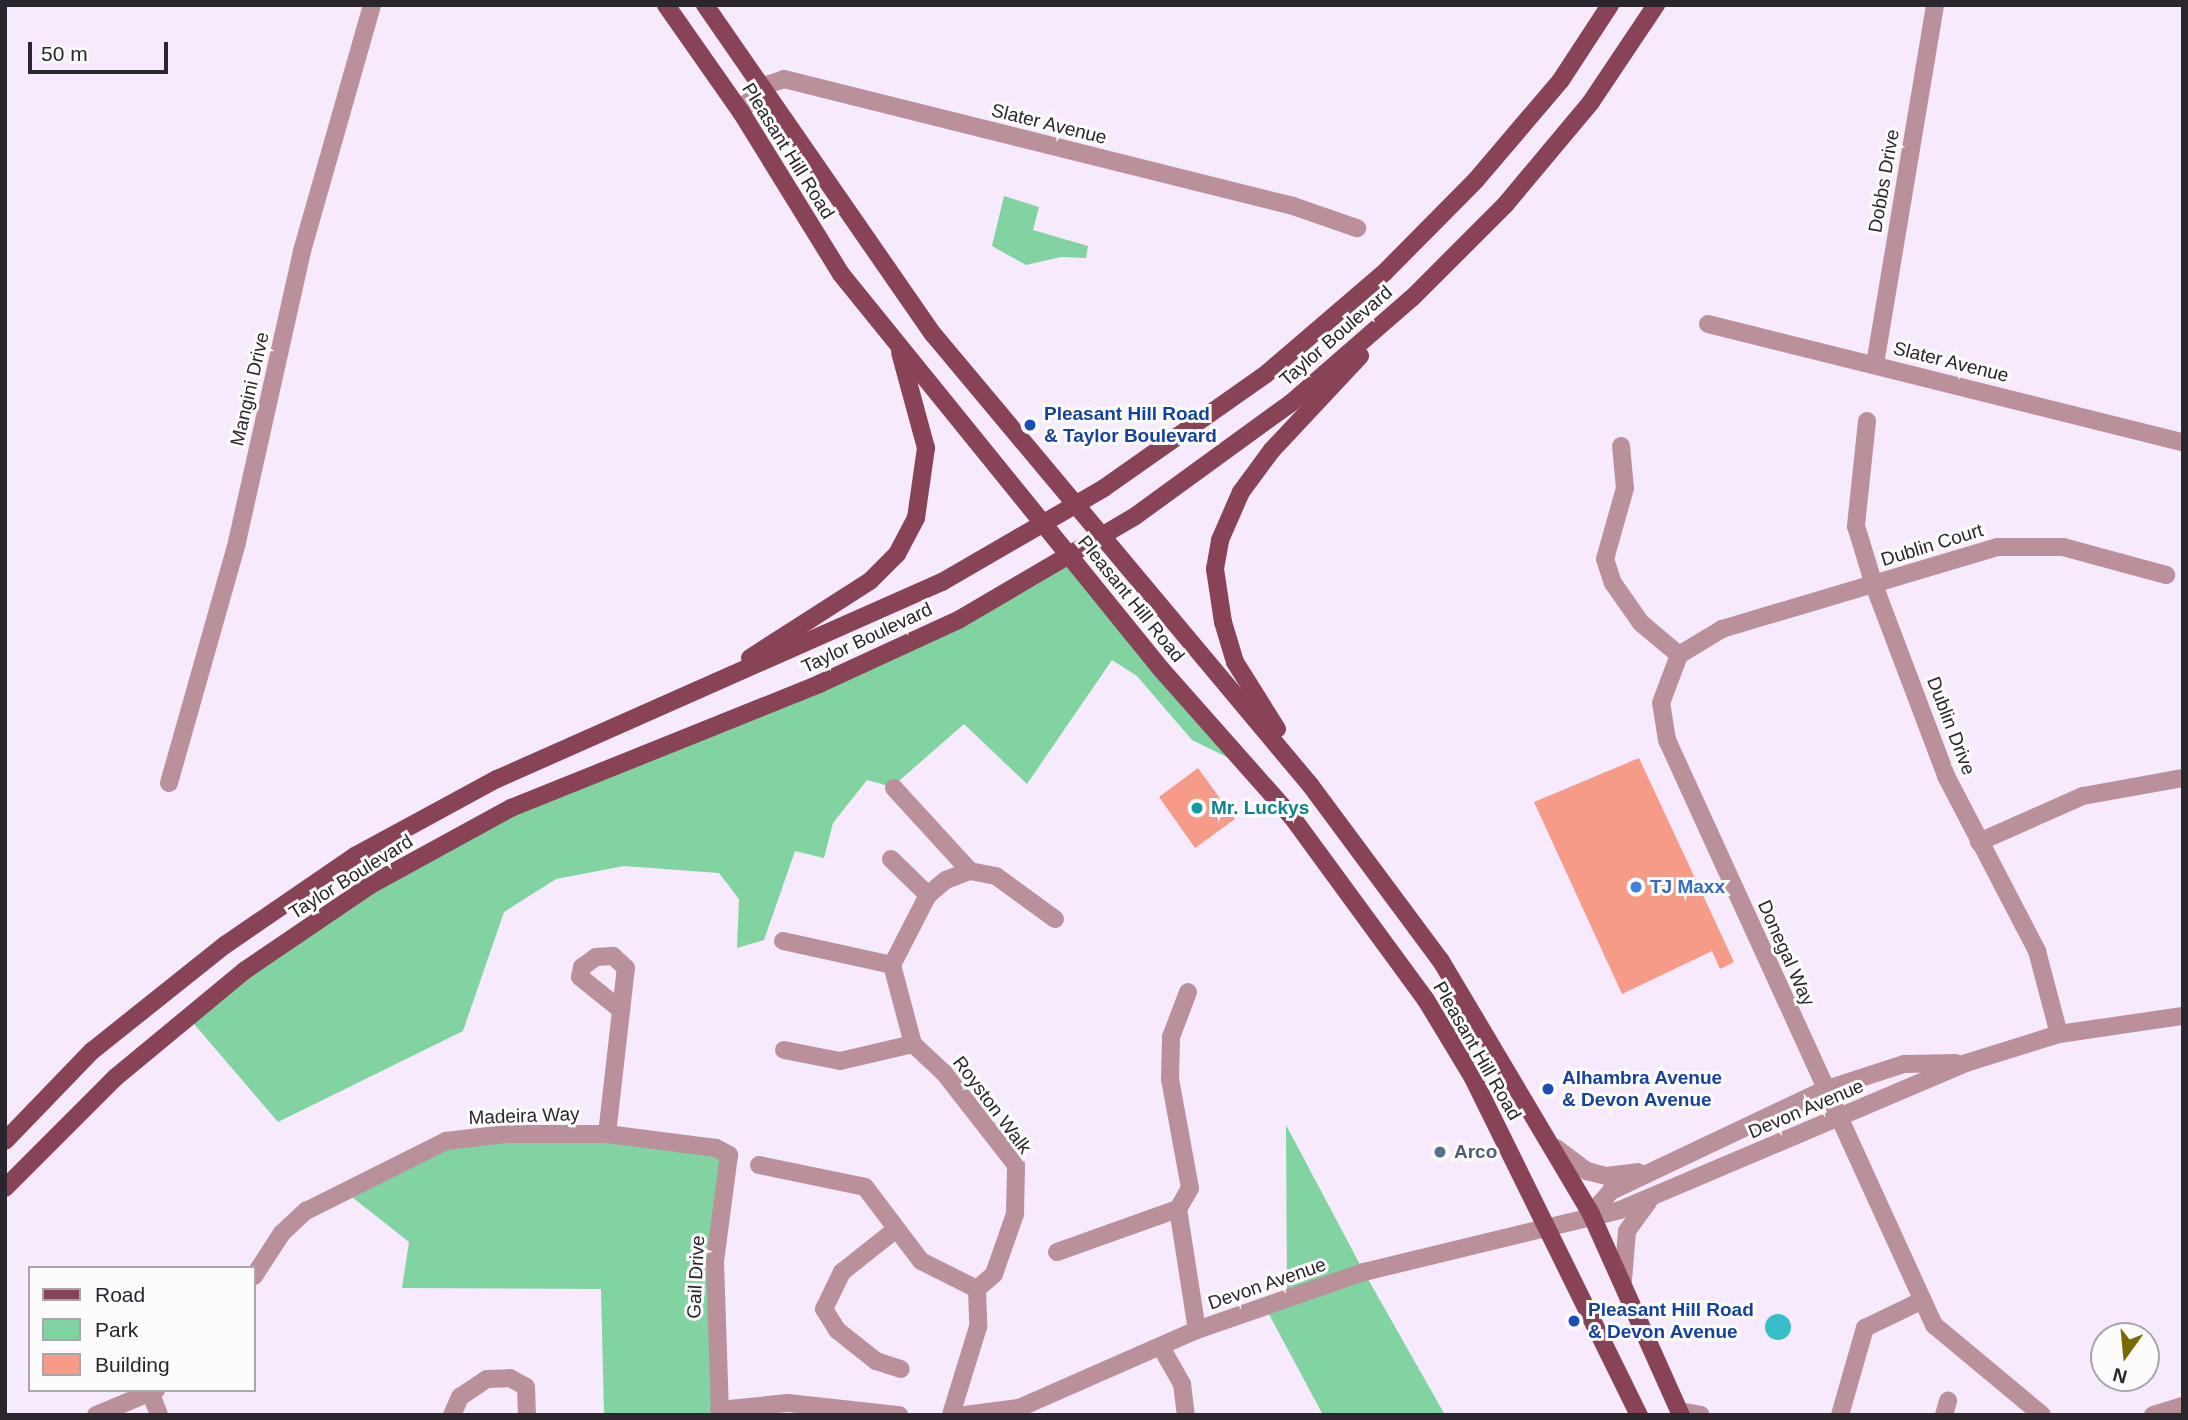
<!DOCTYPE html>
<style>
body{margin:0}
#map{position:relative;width:2188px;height:1420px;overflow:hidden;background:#f6eafc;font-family:Arial,sans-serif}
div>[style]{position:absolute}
.green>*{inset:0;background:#81d3a2}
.water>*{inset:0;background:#36bfca}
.round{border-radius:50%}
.building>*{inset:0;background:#f69b87}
.minor>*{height:18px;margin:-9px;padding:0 9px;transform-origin:9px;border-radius:9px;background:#ba919b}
.major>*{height:18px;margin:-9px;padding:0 9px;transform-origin:9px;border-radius:9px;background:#884357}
.dots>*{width:19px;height:19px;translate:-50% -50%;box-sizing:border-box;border:4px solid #fcfcfc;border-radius:50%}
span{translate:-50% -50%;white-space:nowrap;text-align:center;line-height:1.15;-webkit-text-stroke:6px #fcfcfc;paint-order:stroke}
.street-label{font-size:19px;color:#2b252e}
.transit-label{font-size:19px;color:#164399;font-weight:700}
.left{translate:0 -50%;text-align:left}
.culture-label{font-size:19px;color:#0d838f;font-weight:700}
.shop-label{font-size:19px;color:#366cbe;font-weight:700}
.service-label{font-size:19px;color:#4e5e75;font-weight:700}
.frame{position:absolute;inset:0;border:7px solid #2b252e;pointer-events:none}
.legend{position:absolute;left:28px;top:1266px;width:228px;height:126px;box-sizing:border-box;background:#fcfcfc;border:2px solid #a8a6aa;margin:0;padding:9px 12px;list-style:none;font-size:21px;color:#2b252e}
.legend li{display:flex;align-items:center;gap:14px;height:35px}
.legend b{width:35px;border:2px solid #a8a6aa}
.north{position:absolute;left:2090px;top:1322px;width:70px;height:70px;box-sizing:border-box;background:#fcfcfc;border:2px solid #a8a6aa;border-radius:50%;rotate:195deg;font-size:19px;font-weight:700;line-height:28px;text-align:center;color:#2b252e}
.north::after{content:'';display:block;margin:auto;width:24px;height:32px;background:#786a01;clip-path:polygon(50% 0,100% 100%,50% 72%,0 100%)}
.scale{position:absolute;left:28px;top:42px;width:140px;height:32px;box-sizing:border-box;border:4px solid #2b252e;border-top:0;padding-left:9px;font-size:21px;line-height:24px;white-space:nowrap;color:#2b252e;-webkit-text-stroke:5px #fcfcfc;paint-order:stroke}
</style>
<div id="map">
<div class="green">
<div style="clip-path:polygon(1004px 196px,1039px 207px,1033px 230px,1088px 246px,1086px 258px,1061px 257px,1026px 265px,992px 246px)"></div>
<div style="clip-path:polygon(1072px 558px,1249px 768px,1192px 740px,1137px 676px,1112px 660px,1027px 784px,964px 724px,892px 787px,867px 780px,833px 823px,824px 858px,795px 851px,764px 940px,737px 948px,739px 899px,719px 873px,624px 866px,556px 879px,504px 912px,463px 1031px,278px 1122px,188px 1017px,244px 971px,511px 808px,819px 684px)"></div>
<div style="clip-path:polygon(1286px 1125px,1364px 1272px,1445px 1415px,1323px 1415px,1265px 1307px,1287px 1299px)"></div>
<div style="clip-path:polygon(607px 1134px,729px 1155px,715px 1262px,720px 1415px,604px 1415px,601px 1289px,402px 1288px,409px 1242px,343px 1190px,446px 1141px)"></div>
</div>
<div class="water">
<div class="round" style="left:1765px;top:1314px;width:26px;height:26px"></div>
</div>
<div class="building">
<div style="clip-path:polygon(1639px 758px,1734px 962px,1720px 969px,1712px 951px,1622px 994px,1534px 802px)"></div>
<div style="clip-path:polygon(1198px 768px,1235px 819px,1195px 848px,1159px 797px)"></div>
</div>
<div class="minor">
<div style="left:741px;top:112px;width:31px;rotate:-53deg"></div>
<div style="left:760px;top:87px;width:25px;rotate:-18deg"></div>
<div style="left:784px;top:79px;width:525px;rotate:14.01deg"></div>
<div style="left:1293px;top:206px;width:68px;rotate:19deg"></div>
<div style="left:1708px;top:324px;width:489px;rotate:14deg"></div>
<div style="left:1875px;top:364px;width:364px;rotate:-80.5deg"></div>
<div style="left:1867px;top:421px;width:106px;rotate:96deg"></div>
<div style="left:1856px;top:526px;width:62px;rotate:73deg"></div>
<div style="left:1874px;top:585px;width:204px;rotate:69.3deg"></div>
<div style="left:1946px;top:776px;width:197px;rotate:62.5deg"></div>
<div style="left:2037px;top:951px;width:86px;rotate:75.2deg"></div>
<div style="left:1621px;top:446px;width:42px;rotate:84.6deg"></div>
<div style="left:1625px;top:488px;width:74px;rotate:105.7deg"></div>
<div style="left:1605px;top:559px;width:25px;rotate:72deg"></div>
<div style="left:1613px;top:583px;width:49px;rotate:55deg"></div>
<div style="left:1641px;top:623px;width:50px;rotate:40.1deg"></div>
<div style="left:169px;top:783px;width:250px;rotate:-74.2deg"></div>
<div style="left:237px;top:542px;width:298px;rotate:-77.4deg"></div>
<div style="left:302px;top:251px;width:256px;rotate:-74.1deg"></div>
<div style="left:894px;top:788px;width:113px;rotate:47.5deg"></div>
<div style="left:1979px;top:842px;width:114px;rotate:-23.9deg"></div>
<div style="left:2083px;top:796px;width:102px;rotate:-10.2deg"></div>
<div style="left:891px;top:859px;width:52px;rotate:44.2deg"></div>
<div style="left:783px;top:941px;width:112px;rotate:12.4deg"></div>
<div style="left:784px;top:1050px;width:57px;rotate:11.1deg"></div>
<div style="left:840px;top:1061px;width:75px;rotate:-13.1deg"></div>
<div style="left:607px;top:1134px;width:167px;rotate:-83.5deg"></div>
<div style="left:626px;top:968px;width:18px;rotate:-137deg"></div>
<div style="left:613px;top:956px;width:17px;rotate:177deg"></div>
<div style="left:596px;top:957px;width:17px;rotate:144deg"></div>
<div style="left:582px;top:967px;width:10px;rotate:101deg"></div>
<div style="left:580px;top:977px;width:53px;rotate:38.8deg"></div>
<div style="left:1556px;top:1148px;width:39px;rotate:37deg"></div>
<div style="left:1587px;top:1171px;width:20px;rotate:15deg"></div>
<div style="left:1606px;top:1176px;width:32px;rotate:-7deg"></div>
<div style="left:759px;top:1165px;width:108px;rotate:11.7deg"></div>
<div style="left:865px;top:1187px;width:93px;rotate:52.9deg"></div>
<div style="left:921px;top:1261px;width:63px;rotate:26.6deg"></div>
<div style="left:977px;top:1289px;width:38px;rotate:88deg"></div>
<div style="left:978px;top:1327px;width:92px;rotate:107.1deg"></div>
<div style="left:1178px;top:1209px;width:24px;rotate:-60deg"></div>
<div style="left:1190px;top:1188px;width:111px;rotate:-100.4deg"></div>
<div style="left:1170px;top:1079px;width:42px;rotate:-88.6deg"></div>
<div style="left:1171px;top:1037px;width:48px;rotate:-69.3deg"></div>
<div style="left:1591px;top:1214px;width:30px;rotate:-49deg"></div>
<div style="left:1611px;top:1191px;width:236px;rotate:-25.4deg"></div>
<div style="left:1824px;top:1090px;width:84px;rotate:-18deg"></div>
<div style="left:1904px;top:1064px;width:52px;rotate:-1.1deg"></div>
<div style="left:895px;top:1230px;width:68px;rotate:141.6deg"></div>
<div style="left:842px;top:1272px;width:41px;rotate:115.9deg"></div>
<div style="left:824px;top:1309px;width:25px;rotate:58deg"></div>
<div style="left:837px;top:1330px;width:50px;rotate:38.5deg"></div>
<div style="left:876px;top:1361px;width:26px;rotate:18deg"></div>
<div style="left:1057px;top:1252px;width:128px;rotate:-19.6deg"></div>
<div style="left:1178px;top:1209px;width:122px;rotate:81.1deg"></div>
<div style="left:254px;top:1276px;width:51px;rotate:-56.9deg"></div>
<div style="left:282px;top:1233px;width:33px;rotate:-43deg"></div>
<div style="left:306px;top:1211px;width:157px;rotate:-26.6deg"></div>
<div style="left:446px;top:1141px;width:60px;rotate:-6.7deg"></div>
<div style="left:506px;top:1134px;width:101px"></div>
<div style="left:607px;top:1134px;width:110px;rotate:7.3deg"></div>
<div style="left:716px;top:1148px;width:15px;rotate:28deg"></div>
<div style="left:729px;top:1155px;width:108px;rotate:97.5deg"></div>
<div style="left:715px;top:1262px;width:153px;rotate:88.1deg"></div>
<div style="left:1623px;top:1280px;width:49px;rotate:-85.3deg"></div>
<div style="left:1627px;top:1231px;width:37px;rotate:-54deg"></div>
<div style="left:977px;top:1289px;width:23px;rotate:-41deg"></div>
<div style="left:994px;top:1274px;width:64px;rotate:-70.7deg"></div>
<div style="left:1015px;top:1214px;width:49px;rotate:-88.8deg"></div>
<div style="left:1016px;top:1165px;width:117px;rotate:-128deg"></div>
<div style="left:944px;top:1073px;width:42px;rotate:-136.9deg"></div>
<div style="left:913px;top:1044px;width:82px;rotate:-104.9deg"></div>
<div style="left:892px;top:965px;width:79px;rotate:-62.8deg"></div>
<div style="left:928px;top:895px;width:23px;rotate:-40deg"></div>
<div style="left:946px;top:880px;width:26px;rotate:-21deg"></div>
<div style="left:970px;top:871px;width:26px;rotate:11deg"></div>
<div style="left:996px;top:876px;width:73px;rotate:36.1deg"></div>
<div style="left:1161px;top:1347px;width:43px;rotate:60.4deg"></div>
<div style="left:1182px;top:1384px;width:31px;rotate:83deg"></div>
<div style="left:151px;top:1394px;width:22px;rotate:69deg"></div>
<div style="left:719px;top:1410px;width:69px;rotate:-5.8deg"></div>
<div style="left:788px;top:1403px;width:112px;rotate:6.2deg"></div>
<div style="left:1679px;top:1411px;width:22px;rotate:10deg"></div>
<div style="left:96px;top:1415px;width:65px;rotate:-22.6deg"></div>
<div style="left:452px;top:1415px;width:20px;rotate:-66deg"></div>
<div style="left:460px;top:1397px;width:32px;rotate:-34deg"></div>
<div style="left:487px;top:1379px;width:23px;rotate:-2deg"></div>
<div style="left:510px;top:1378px;width:18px;rotate:29deg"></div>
<div style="left:526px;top:1387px;width:28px;rotate:88deg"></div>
<div style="left:965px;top:1415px;width:54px;rotate:-7.4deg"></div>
<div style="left:1019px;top:1408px;width:194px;rotate:-23.7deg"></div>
<div style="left:1197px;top:1330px;width:177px;rotate:-19.2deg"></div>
<div style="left:1364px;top:1272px;width:263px;rotate:-13.6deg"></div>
<div style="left:1620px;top:1210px;width:376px;rotate:-23deg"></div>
<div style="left:1966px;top:1063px;width:97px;rotate:-17.3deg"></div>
<div style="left:2059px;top:1034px;width:125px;rotate:-8.3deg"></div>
<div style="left:1840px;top:1415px;width:91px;rotate:-74deg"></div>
<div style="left:1865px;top:1328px;width:64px;rotate:-25.8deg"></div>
<div style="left:1944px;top:1415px;width:15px;rotate:-74deg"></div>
<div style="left:2042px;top:1415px;width:141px;rotate:-140.2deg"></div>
<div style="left:1934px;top:1325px;width:643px;rotate:-114.53deg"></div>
<div style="left:1667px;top:740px;width:37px;rotate:-99deg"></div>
<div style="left:1661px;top:703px;width:51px;rotate:-69.4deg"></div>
<div style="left:1679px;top:655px;width:50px;rotate:-31.2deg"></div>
<div style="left:1722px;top:629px;width:287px;rotate:-16.6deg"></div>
<div style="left:1997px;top:547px;width:66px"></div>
<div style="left:2063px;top:547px;width:107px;rotate:15.2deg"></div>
<div style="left:2153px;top:1415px;width:31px;rotate:-17deg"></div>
</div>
<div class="major">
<div style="left:666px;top:5px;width:131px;rotate:55deg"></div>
<div style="left:741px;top:112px;width:190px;rotate:58.3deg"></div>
<div style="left:841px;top:274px;width:508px;rotate:50.99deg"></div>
<div style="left:1161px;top:669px;width:198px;rotate:48.5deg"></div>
<div style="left:1292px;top:817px;width:227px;rotate:53.8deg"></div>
<div style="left:1426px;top:1000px;width:91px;rotate:58.9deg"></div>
<div style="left:1473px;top:1078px;width:376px;rotate:63.8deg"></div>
<div style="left:705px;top:5px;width:400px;rotate:55.3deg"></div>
<div style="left:933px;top:334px;width:589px;rotate:50.09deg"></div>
<div style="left:1311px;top:786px;width:218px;rotate:53.4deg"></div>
<div style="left:1441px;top:961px;width:294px;rotate:59.3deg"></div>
<div style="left:1591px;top:1214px;width:220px;rotate:65.9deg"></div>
<div style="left:750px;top:658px;width:143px;rotate:-32.7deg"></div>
<div style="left:870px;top:581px;width:38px;rotate:-45deg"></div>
<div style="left:897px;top:554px;width:41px;rotate:-62.2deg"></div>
<div style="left:916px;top:518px;width:71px;rotate:-81.9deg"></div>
<div style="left:926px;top:448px;width:99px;rotate:-105.2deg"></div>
<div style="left:1277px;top:729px;width:79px;rotate:-122.1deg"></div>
<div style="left:1235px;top:662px;width:42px;rotate:-106.7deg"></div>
<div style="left:1223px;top:622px;width:54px;rotate:-98.6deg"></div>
<div style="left:1215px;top:569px;width:29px;rotate:-80deg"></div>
<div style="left:1220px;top:540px;width:52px;rotate:-66.4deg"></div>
<div style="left:1241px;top:492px;width:52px;rotate:-53.6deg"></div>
<div style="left:1272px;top:450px;width:129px;rotate:-46.9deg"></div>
<div style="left:5px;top:1141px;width:125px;rotate:-46deg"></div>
<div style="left:92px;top:1051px;width:170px;rotate:-38.6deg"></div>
<div style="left:225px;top:945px;width:158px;rotate:-34.4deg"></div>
<div style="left:355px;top:856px;width:162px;rotate:-28.5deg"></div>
<div style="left:497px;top:779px;width:487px;rotate:-23.9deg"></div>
<div style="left:942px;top:582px;width:187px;rotate:-30.1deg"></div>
<div style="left:1104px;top:488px;width:198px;rotate:-35.1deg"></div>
<div style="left:1266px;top:374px;width:157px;rotate:-40.6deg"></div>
<div style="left:1385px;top:272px;width:129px;rotate:-45.3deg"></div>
<div style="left:1476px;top:180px;width:131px;rotate:-49.6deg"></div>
<div style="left:1561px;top:80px;width:90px;rotate:-56.8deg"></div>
<div style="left:5px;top:1188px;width:157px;rotate:-45deg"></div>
<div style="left:116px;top:1077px;width:166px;rotate:-39.6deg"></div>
<div style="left:244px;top:971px;width:155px;rotate:-34.2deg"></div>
<div style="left:372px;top:884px;width:158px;rotate:-28.7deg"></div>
<div style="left:511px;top:808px;width:332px;rotate:-21.9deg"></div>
<div style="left:819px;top:684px;width:155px;rotate:-24.7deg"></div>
<div style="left:960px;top:619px;width:202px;rotate:-30.4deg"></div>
<div style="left:1134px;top:517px;width:194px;rotate:-36deg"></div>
<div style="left:1291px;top:403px;width:160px;rotate:-41deg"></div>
<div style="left:1412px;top:298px;width:132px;rotate:-45deg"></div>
<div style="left:1505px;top:205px;width:134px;rotate:-50.1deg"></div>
<div style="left:1591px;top:102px;width:117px;rotate:-56.2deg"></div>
</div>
<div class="dots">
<div style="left:1030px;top:425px;background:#1a4fb4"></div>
<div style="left:1197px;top:808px;background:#0f9aa8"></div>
<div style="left:1636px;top:887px;background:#3f7fe0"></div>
<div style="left:1548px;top:1089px;background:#1a4fb4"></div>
<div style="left:1440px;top:1152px;background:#5c6f8a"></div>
<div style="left:1574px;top:1321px;background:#1a4fb4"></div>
</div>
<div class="street-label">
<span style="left:1049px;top:124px;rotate:14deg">Slater Avenue</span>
<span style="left:788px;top:151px;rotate:58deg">Pleasant Hill Road</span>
<span style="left:1884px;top:181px;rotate:-80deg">Dobbs Drive</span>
<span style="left:1336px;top:336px;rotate:-41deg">Taylor Boulevard</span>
<span style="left:1951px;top:362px;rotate:14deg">Slater Avenue</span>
<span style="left:250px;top:389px;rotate:-77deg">Mangini Drive</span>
<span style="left:1932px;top:545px;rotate:-17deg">Dublin Court</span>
<span style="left:1131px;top:599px;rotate:51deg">Pleasant Hill Road</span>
<span style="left:867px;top:638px;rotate:-25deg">Taylor Boulevard</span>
<span style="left:1951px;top:726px;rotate:69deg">Dublin Drive</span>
<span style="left:351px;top:877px;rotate:-32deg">Taylor Boulevard</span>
<span style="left:1786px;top:953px;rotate:66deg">Donegal Way</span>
<span style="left:1477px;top:1051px;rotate:60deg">Pleasant Hill Road</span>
<span style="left:992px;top:1105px;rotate:53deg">Royston Walk</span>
<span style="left:1806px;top:1109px;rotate:-23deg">Devon Avenue</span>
<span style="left:524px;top:1116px;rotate:-2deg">Madeira Way</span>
<span style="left:696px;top:1277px;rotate:-87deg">Gail Drive</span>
<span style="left:1267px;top:1284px;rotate:-19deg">Devon Avenue</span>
</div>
<div class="transit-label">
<span class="left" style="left:1044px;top:425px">Pleasant Hill Road<br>&amp; Taylor Boulevard</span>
<span class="left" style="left:1562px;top:1089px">Alhambra Avenue<br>&amp; Devon Avenue</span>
<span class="left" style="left:1588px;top:1321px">Pleasant Hill Road<br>&amp; Devon Avenue</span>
</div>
<div class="culture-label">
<span class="left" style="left:1211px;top:808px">Mr. Luckys</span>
</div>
<div class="shop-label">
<span class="left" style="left:1650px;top:887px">TJ Maxx</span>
</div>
<div class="service-label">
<span class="left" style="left:1454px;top:1152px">Arco</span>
</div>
<div class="frame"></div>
<ul class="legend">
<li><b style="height:9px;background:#884357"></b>Road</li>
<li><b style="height:19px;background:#81d3a2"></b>Park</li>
<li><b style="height:19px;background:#f69b87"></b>Building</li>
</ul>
<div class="north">N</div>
<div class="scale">50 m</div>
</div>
